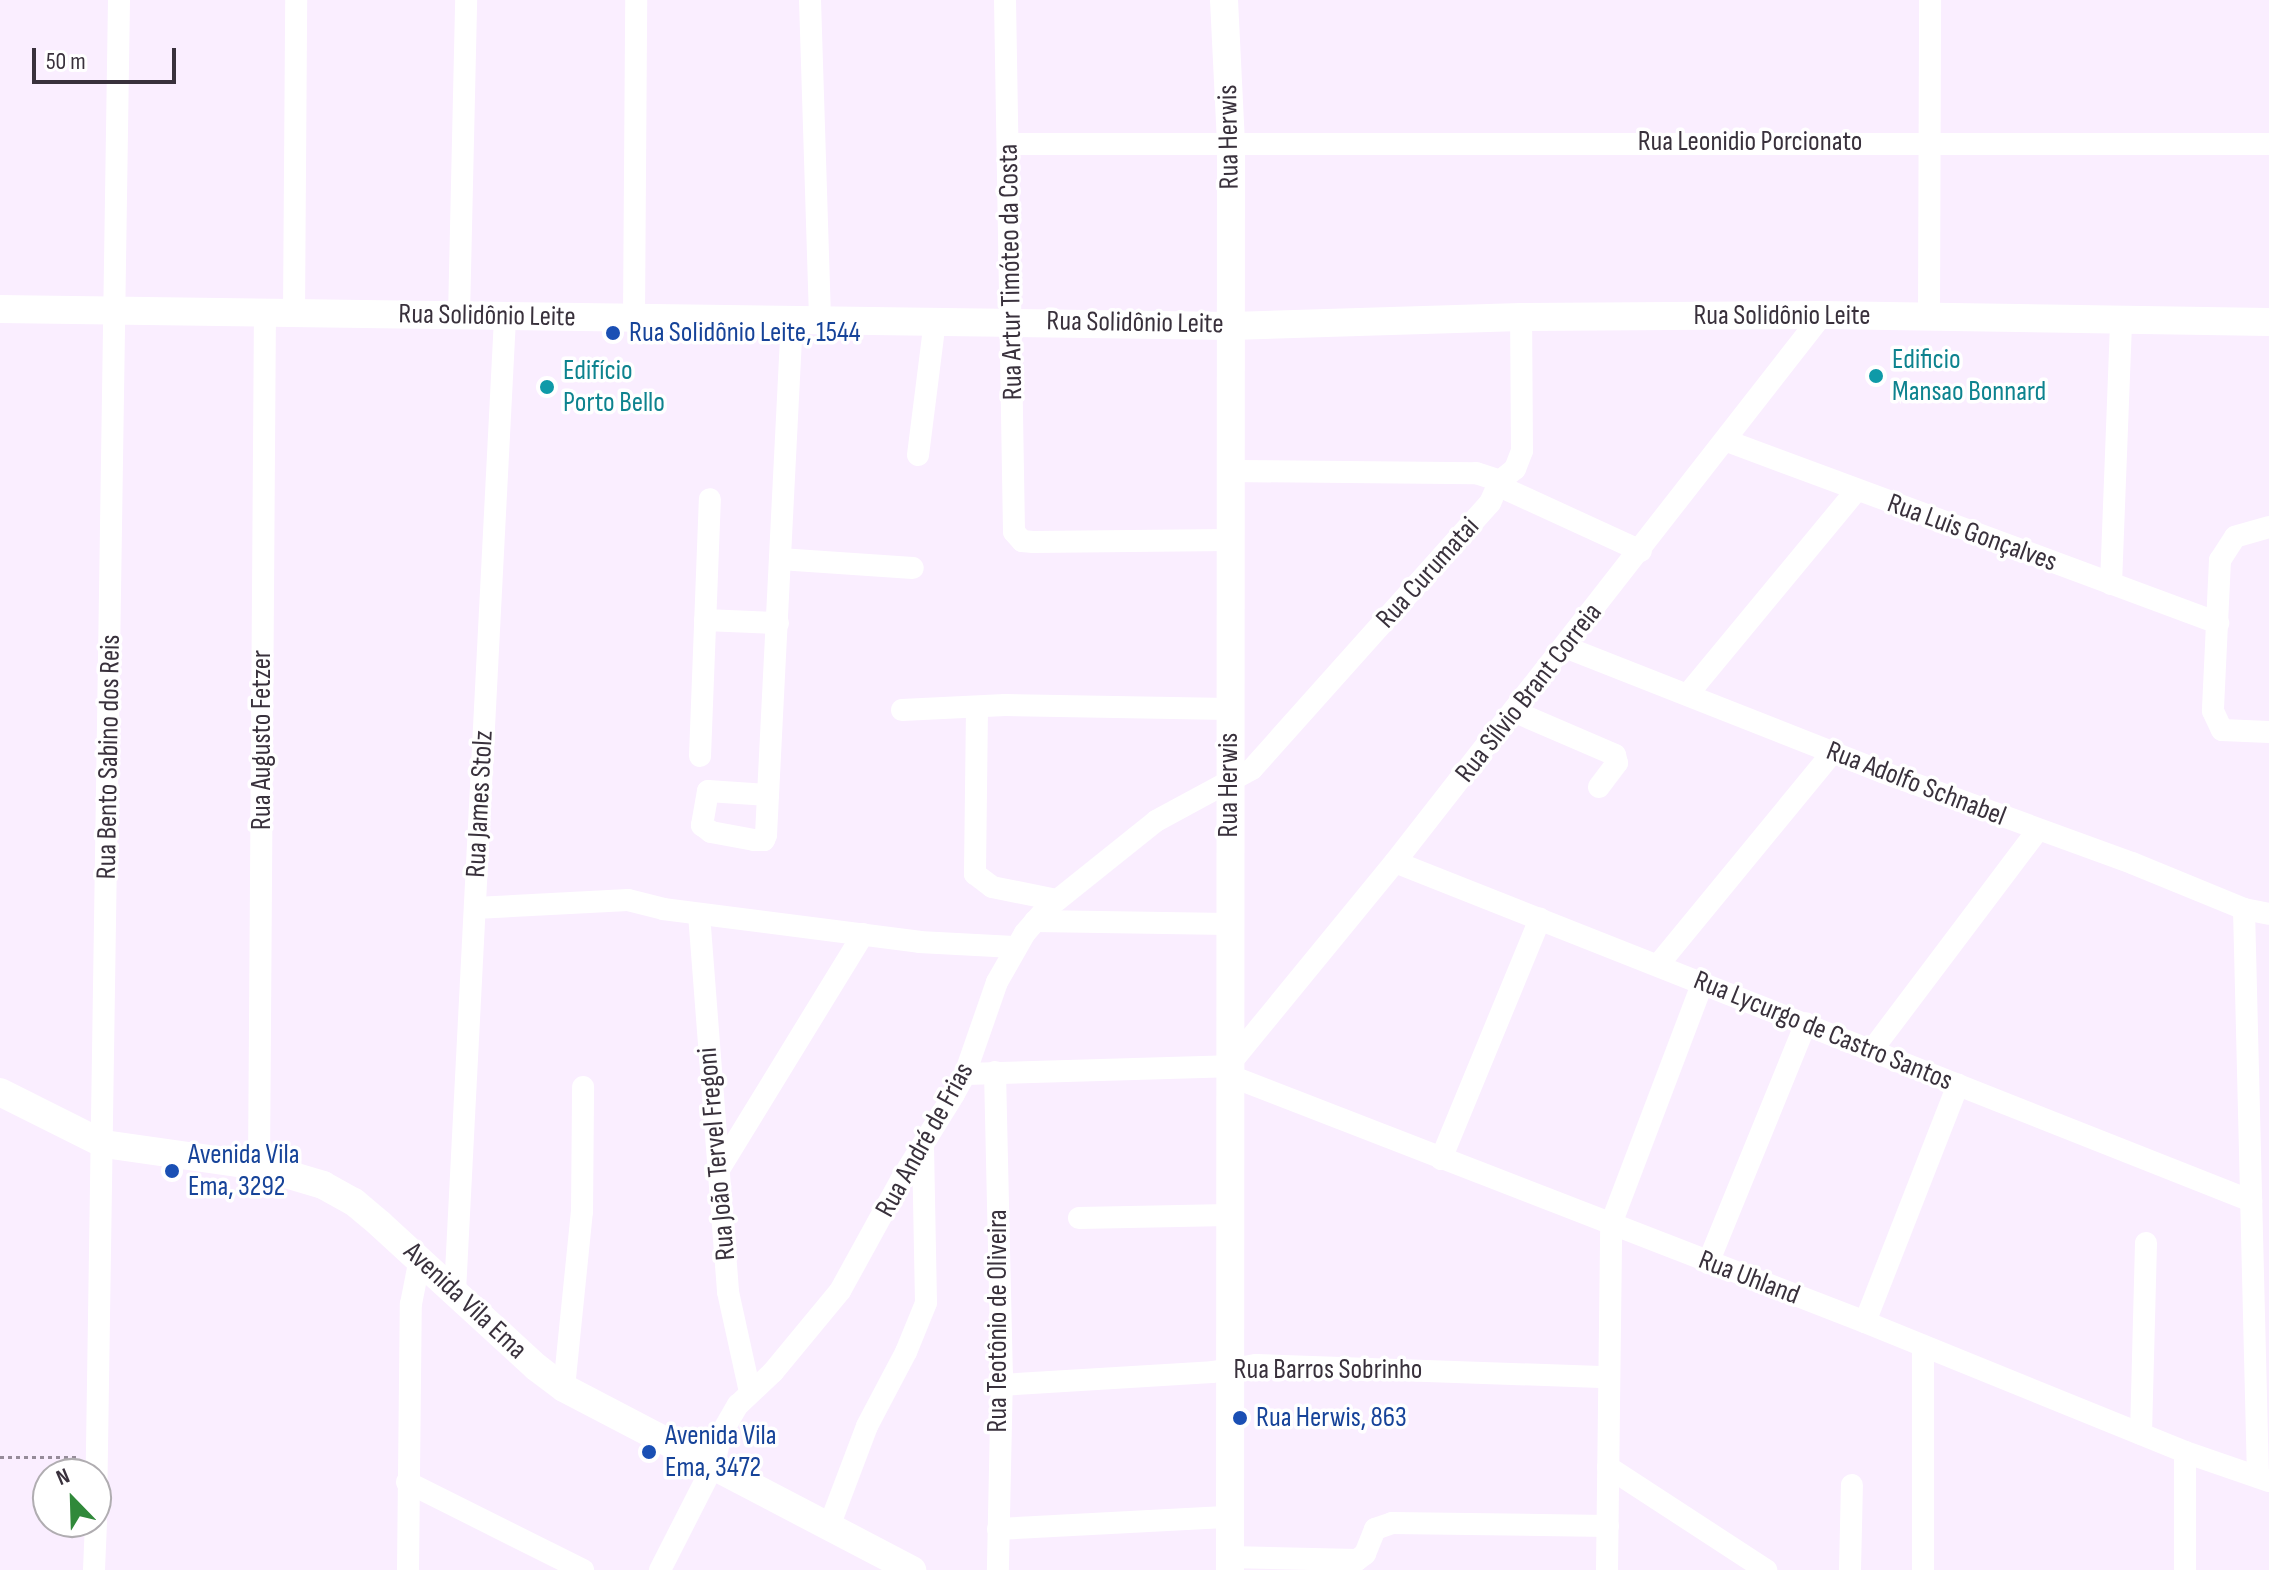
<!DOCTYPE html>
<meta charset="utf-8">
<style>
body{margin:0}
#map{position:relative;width:2269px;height:1570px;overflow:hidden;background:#faeeff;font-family:"Sofia Sans Condensed",sans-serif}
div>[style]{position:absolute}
.path>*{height:3px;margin-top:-1.5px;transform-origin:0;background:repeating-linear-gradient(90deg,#958b99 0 4px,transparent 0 8px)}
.minor>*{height:22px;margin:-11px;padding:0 11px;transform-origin:11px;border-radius:11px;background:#fff}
.major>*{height:28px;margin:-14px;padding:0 14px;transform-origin:14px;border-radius:14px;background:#fff}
.dots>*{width:22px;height:22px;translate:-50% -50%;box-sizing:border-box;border:4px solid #fff;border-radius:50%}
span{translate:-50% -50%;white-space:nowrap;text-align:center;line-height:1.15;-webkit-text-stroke:7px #fff;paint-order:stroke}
.street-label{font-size:28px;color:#39313c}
.transit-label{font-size:28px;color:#164399}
.left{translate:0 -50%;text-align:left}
.culture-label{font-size:28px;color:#0d838f}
.north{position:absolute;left:32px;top:1458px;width:80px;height:80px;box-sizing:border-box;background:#fff;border:2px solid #b0adb1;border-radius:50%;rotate:337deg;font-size:22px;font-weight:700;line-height:32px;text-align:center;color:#39313c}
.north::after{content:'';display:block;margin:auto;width:28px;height:36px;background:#30893a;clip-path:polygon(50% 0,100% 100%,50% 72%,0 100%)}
.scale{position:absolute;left:32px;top:48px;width:144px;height:36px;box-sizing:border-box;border:4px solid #39313c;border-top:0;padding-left:10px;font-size:24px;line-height:28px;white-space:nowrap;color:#39313c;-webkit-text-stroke:6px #fff;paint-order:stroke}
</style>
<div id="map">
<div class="path">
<div style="left:0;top:1457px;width:76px"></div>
</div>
<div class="minor">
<div style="left:810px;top:0;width:319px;rotate:88.2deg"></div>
<div style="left:1005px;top:0;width:532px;rotate:89.03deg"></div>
<div style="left:1014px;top:532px;width:12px;rotate:48deg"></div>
<div style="left:1022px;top:541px;width:11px;rotate:5deg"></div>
<div style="left:1033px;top:542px;width:196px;rotate:-0.6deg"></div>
<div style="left:1009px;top:144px;width:1260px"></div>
<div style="left:294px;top:314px;width:314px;rotate:-89.6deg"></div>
<div style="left:459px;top:316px;width:316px;rotate:-88.7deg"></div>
<div style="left:1929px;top:316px;width:316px;rotate:-89.8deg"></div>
<div style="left:634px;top:317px;width:317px;rotate:-89.6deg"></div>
<div style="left:1727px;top:441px;width:524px;rotate:20.34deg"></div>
<div style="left:918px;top:455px;width:136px;rotate:-82.8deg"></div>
<div style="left:1229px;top:471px;width:247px;rotate:0.5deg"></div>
<div style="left:1476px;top:473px;width:25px;rotate:18deg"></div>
<div style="left:1499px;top:486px;width:156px;rotate:24.6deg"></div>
<div style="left:2269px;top:527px;width:35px;rotate:164deg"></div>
<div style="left:2235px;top:537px;width:27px;rotate:123deg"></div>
<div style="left:2220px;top:560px;width:151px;rotate:92.7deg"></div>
<div style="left:2213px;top:711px;width:21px;rotate:65deg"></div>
<div style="left:2222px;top:730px;width:47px;rotate:2.4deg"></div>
<div style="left:780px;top:559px;width:133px;rotate:3.9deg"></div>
<div style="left:2111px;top:584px;width:264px;rotate:-87.8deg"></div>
<div style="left:705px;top:620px;width:73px;rotate:2.4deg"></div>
<div style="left:1565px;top:647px;width:341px;rotate:21.5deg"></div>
<div style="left:1882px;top:772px;width:266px;rotate:20deg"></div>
<div style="left:2132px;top:863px;width:121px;rotate:22.3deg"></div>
<div style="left:2244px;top:909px;width:25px;rotate:11deg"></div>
<div style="left:1688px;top:694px;width:265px;rotate:-50.4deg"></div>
<div style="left:977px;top:708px;width:166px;rotate:90.7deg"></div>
<div style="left:975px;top:874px;width:21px;rotate:37deg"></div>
<div style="left:992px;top:887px;width:66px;rotate:11.3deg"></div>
<div style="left:902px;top:710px;width:103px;rotate:-2.8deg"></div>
<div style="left:1005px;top:705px;width:224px;rotate:1deg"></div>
<div style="left:1513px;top:711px;width:111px;rotate:23.3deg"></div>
<div style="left:1615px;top:755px;width:8px;rotate:76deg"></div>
<div style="left:1617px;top:763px;width:30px;rotate:127deg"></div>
<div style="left:700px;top:756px;width:257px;rotate:-87.8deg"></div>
<div style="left:768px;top:795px;width:60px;rotate:-176.2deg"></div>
<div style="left:708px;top:791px;width:35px;rotate:100deg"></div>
<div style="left:702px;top:825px;width:11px;rotate:38deg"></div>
<div style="left:711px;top:832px;width:44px;rotate:10.5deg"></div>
<div style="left:754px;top:840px;width:10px"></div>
<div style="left:764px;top:840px;width:5px;rotate:-68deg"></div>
<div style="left:766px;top:835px;width:517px;rotate:-87.12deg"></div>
<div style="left:1395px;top:862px;width:921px;rotate:21.6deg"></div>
<div style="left:475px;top:908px;width:153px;rotate:-3deg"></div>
<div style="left:628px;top:900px;width:36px;rotate:14deg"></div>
<div style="left:663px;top:909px;width:258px;rotate:7.3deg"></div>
<div style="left:919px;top:942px;width:95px;rotate:3deg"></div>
<div style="left:2244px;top:909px;width:568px;rotate:88.59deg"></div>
<div style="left:699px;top:914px;width:379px;rotate:85.6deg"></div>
<div style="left:728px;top:1292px;width:102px;rotate:77.6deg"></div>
<div style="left:1035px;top:921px;width:194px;rotate:0.9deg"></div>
<div style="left:1658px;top:965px;width:276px;rotate:-50.6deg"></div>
<div style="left:1872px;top:1050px;width:276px;rotate:-53deg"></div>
<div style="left:995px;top:1072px;width:301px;rotate:88.7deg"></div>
<div style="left:1002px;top:1373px;width:197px;rotate:91.2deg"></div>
<div style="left:965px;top:1074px;width:263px;rotate:-1.7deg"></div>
<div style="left:1228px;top:1066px;width:264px;rotate:-50.7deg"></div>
<div style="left:1395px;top:862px;width:694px;rotate:-52.02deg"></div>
<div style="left:1228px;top:1075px;width:683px;rotate:21.19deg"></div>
<div style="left:1865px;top:1322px;width:345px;rotate:22.1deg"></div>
<div style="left:2185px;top:1452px;width:89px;rotate:19deg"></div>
<div style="left:1441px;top:1159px;width:260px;rotate:-67.6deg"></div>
<div style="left:259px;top:1166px;width:852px;rotate:-89.6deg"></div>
<div style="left:718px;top:1171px;width:278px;rotate:-58.5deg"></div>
<div style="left:1079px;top:1218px;width:150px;rotate:-1.1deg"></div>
<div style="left:1708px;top:1263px;width:259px;rotate:-67.8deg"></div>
<div style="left:455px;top:1292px;width:976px;rotate:-87.06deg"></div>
<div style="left:1865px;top:1322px;width:255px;rotate:-68.6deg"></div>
<div style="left:1001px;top:1385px;width:211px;rotate:-3.5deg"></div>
<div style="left:1212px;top:1372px;width:45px;rotate:-9deg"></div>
<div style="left:1256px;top:1365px;width:352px;rotate:2deg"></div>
<div style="left:564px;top:1388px;width:177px;rotate:-84.2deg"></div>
<div style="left:582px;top:1212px;width:125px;rotate:-89.5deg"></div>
<div style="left:2141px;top:1434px;width:191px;rotate:-88.5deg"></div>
<div style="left:1608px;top:1467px;width:189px;rotate:33.1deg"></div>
<div style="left:407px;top:1482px;width:197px;rotate:26.6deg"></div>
<div style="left:96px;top:1514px;width:1514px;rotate:-89.13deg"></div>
<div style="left:830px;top:1524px;width:105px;rotate:-69.3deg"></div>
<div style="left:867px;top:1426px;width:84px;rotate:-62.2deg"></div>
<div style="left:906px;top:1352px;width:53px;rotate:-67.8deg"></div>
<div style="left:926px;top:1303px;width:157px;rotate:-91.1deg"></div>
<div style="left:998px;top:1529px;width:232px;rotate:-3deg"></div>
<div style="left:1230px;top:1557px;width:127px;rotate:1.4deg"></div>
<div style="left:1357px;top:1560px;width:10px;rotate:-37deg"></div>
<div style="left:1365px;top:1554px;width:27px;rotate:-68deg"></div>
<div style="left:1375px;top:1529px;width:18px;rotate:-19deg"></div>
<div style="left:1392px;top:1523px;width:216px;rotate:0.8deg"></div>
<div style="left:94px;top:1570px;width:48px;rotate:-87.6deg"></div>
<div style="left:408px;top:1570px;width:266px;rotate:-89.4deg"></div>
<div style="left:411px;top:1304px;width:47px;rotate:-78.9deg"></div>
<div style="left:660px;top:1570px;width:119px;rotate:-63deg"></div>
<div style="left:714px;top:1464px;width:31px;rotate:-77deg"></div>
<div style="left:721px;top:1434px;width:34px;rotate:-60deg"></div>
<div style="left:738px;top:1405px;width:48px;rotate:-43.3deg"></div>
<div style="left:773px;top:1372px;width:105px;rotate:-50.4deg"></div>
<div style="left:840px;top:1291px;width:129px;rotate:-61.2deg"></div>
<div style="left:902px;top:1178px;width:99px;rotate:-58.2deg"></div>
<div style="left:954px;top:1094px;width:23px;rotate:-61deg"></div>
<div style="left:965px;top:1074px;width:97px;rotate:-70.8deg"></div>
<div style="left:997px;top:982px;width:56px;rotate:-60.3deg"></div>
<div style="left:1025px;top:933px;width:30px;rotate:-49deg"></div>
<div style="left:1045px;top:910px;width:142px;rotate:-38.7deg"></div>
<div style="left:1156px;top:821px;width:109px;rotate:-28.4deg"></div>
<div style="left:1252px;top:769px;width:357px;rotate:-48.2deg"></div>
<div style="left:1490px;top:503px;width:24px;rotate:-66deg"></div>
<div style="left:1500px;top:481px;width:19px;rotate:-39deg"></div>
<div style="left:1515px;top:469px;width:19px;rotate:-69deg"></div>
<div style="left:1522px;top:451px;width:134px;rotate:-90.4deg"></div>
<div style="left:1607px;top:1570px;width:346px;rotate:-89.3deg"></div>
<div style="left:1611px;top:1224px;width:257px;rotate:-69.2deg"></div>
<div style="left:1850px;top:1570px;width:85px;rotate:-88.7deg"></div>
<div style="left:1923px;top:1570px;width:224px;rotate:-90deg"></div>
<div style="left:2185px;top:1570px;width:118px;rotate:-90deg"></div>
</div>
<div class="major">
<div style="left:1224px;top:0;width:144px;rotate:87.2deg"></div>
<div style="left:1231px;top:144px;width:1426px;rotate:90.04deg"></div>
<div style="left:0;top:309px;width:1231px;rotate:0.79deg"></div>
<div style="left:1231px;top:326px;width:290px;rotate:-1.8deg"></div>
<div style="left:1521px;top:317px;width:301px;rotate:-0.4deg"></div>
<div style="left:1822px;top:315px;width:447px;rotate:0.9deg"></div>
<div style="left:0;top:1092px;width:116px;rotate:26.6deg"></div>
<div style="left:104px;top:1144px;width:157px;rotate:8.1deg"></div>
<div style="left:259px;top:1166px;width:67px;rotate:16.5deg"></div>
<div style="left:323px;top:1185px;width:35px;rotate:29deg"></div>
<div style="left:354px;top:1202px;width:34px;rotate:40deg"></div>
<div style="left:380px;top:1224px;width:212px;rotate:42.5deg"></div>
<div style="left:536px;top:1367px;width:35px;rotate:37deg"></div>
<div style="left:564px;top:1388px;width:393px;rotate:27.6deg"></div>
</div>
<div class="dots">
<div style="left:613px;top:333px;background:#1a4fb4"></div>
<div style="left:1876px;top:376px;background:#0f9aa8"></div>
<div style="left:547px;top:387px;background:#0f9aa8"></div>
<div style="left:172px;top:1171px;background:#1a4fb4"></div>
<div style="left:1240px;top:1418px;background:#1a4fb4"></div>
<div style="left:649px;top:1452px;background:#1a4fb4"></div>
</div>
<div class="street-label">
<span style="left:1229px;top:137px;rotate:-91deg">Rua Herwis</span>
<span style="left:1750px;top:142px">Rua Leonidio Porcionato</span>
<span style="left:1011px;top:272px;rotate:-91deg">Rua Artur Timóteo da Costa</span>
<span style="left:487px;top:316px;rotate:1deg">Rua Solidônio Leite</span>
<span style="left:1782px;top:316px">Rua Solidônio Leite</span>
<span style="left:1135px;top:323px;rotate:1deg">Rua Solidônio Leite</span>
<span style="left:1972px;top:533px;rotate:20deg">Rua Luis Gonçalves</span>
<span style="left:1428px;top:573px;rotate:-48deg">Rua Curumatai</span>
<span style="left:1529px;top:693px;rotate:-52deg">Rua Sílvio Brant Correia</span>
<span style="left:262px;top:740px;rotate:-90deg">Rua Augusto Fetzer</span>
<span style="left:109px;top:757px;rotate:-89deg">Rua Bento Sabino dos Reis</span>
<span style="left:1916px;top:784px;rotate:21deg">Rua Adolfo Schnabel</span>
<span style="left:1229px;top:785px;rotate:-90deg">Rua Herwis</span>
<span style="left:480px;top:804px;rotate:-87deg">Rua James Stolz</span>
<span style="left:1823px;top:1031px;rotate:22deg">Rua Lycurgo de Castro Santos</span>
<span style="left:925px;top:1140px;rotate:-61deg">Rua André de Frias</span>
<span style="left:717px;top:1154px;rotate:-95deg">Rua João Tervel Fregoni</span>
<span style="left:1749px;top:1278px;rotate:21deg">Rua Uhland</span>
<span style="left:465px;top:1301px;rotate:43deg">Avenida Vila Ema</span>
<span style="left:998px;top:1321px;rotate:-90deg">Rua Teotônio de Oliveira</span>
<span style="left:1328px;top:1370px">Rua Barros Sobrinho</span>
</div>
<div class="transit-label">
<span class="left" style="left:629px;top:333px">Rua Solidônio Leite, 1544</span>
<span class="left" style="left:188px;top:1171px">Avenida Vila<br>Ema, 3292</span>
<span class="left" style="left:1256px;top:1418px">Rua Herwis, 863</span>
<span class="left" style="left:665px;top:1452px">Avenida Vila<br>Ema, 3472</span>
</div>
<div class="culture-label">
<span class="left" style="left:1892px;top:376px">Edificio<br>Mansao Bonnard</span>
<span class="left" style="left:563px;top:387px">Edifício<br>Porto Bello</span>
</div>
<div class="north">N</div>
<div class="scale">50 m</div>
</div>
